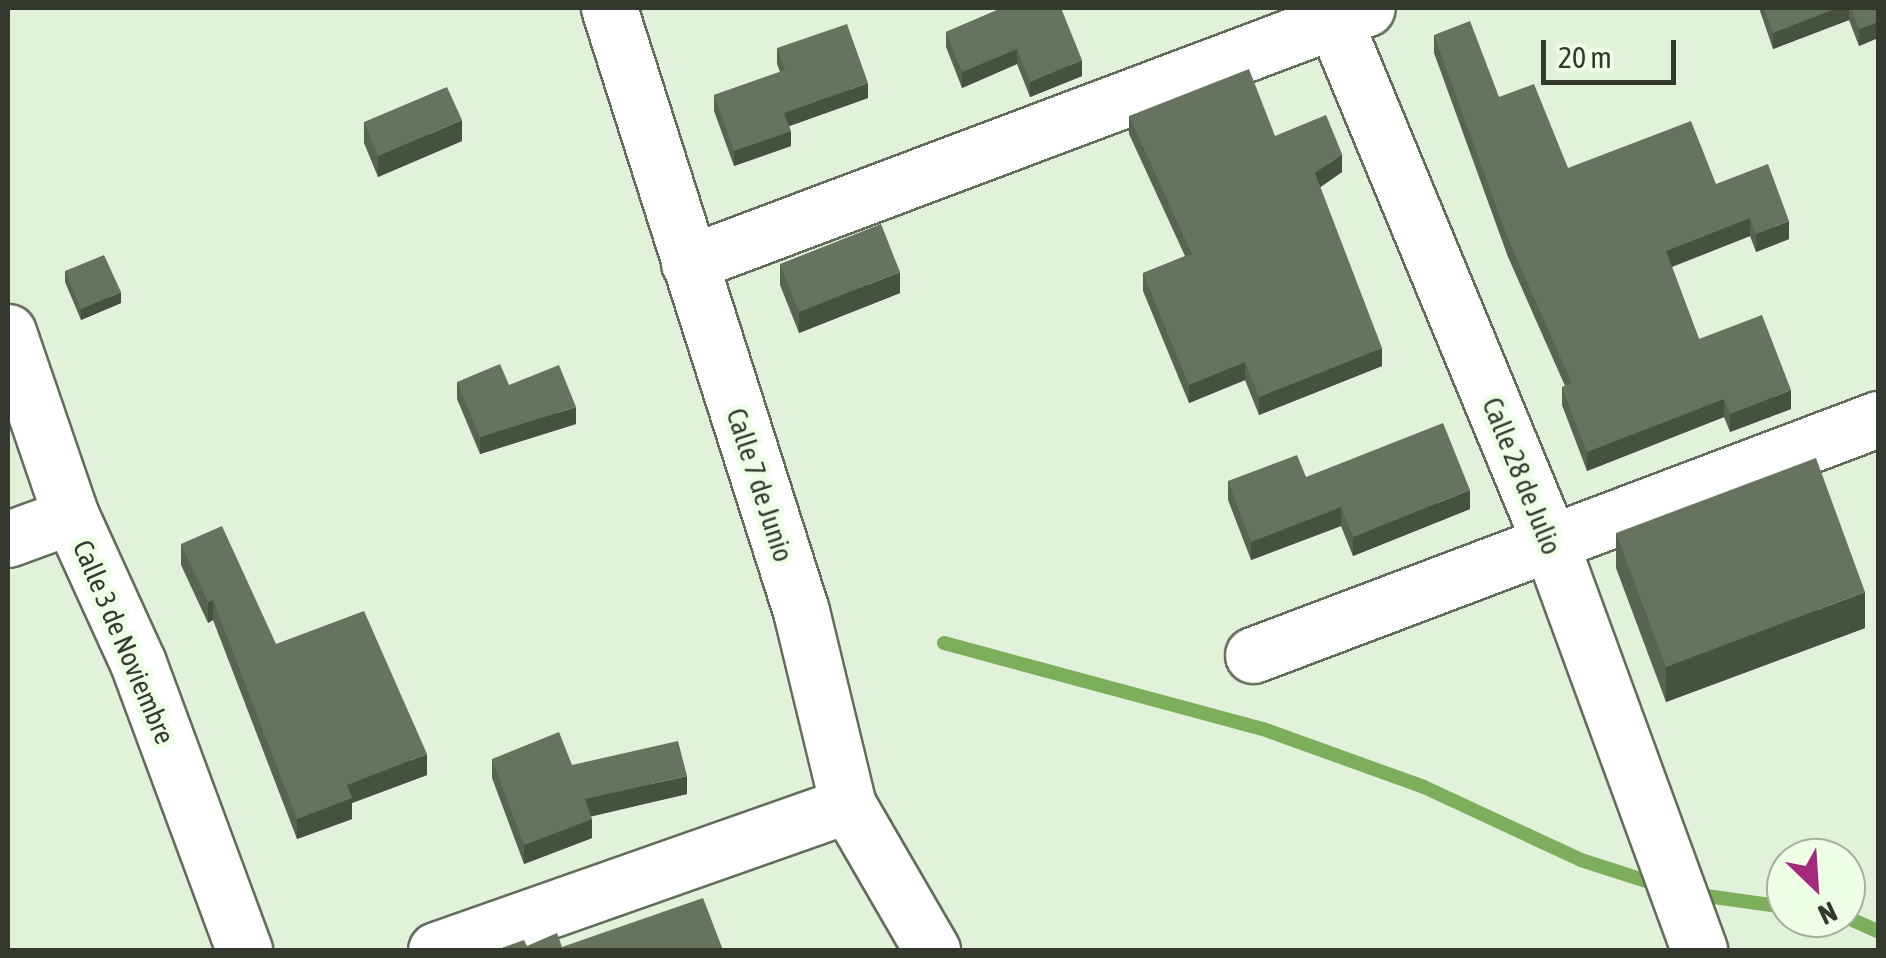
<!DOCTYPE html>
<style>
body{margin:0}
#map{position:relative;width:1886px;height:958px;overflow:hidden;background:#e2f1d9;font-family:"Asap Condensed",sans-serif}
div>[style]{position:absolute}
.stream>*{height:14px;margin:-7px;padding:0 7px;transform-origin:7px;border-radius:7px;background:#7cae5b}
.roads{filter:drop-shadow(2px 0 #606e59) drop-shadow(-2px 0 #606e59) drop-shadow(0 2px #606e59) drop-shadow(0 -2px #606e59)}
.minor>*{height:55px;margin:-27.5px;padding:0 27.5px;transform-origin:27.5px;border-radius:27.5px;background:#fff}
.wall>*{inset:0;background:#586452}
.shaded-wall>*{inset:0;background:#475142}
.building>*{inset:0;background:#66745f}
span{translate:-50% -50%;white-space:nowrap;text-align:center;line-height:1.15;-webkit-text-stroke:10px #efffe6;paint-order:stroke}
.street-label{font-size:28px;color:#33392f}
.frame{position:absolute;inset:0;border:10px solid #33392f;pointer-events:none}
.north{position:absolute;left:1766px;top:838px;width:100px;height:100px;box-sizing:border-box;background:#efffe6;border:2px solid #a4b09d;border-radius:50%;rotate:155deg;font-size:28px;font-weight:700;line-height:40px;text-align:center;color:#33392f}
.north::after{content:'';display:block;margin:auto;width:35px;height:45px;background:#a52a7d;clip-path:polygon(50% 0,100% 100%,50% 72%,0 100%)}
.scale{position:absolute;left:1541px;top:40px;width:135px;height:45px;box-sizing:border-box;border:5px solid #33392f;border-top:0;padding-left:12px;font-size:30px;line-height:35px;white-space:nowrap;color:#33392f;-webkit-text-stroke:8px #efffe6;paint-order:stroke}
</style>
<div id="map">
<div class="stream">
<div style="left:944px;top:643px;width:330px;rotate:15.1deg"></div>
<div style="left:1263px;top:729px;width:171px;rotate:19.8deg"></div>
<div style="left:1424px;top:787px;width:173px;rotate:24.9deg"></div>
<div style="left:1581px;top:860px;width:85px;rotate:17.8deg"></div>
<div style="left:1692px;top:894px;width:95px;rotate:7.9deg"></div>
<div style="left:1846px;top:917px;width:35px;rotate:24deg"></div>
</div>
<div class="roads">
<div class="minor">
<div style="left:609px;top:8px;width:633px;rotate:72.34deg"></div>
<div style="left:801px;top:611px;width:200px;rotate:76.4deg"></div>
<div style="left:848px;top:805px;width:168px;rotate:59.9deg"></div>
<div style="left:1329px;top:8px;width:578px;rotate:67.52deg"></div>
<div style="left:1550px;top:542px;width:434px;rotate:69.9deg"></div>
<div style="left:689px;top:263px;width:724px;rotate:-20.61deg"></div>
<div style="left:8px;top:332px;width:194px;rotate:71.1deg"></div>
<div style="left:71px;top:516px;width:162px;rotate:65.5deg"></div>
<div style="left:138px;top:663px;width:306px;rotate:69.7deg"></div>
<div style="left:8px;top:539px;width:67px;rotate:-20.1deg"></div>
<div style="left:1253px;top:655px;width:668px;rotate:-20.69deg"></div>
<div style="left:436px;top:950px;width:437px;rotate:-19.4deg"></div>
</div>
</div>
<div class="wall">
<div style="clip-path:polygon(1002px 8px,1082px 76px,1030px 97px,1017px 64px,962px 88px,946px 47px,946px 32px)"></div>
<div style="clip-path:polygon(1759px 8px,1878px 8px,1878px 38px,1859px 46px,1849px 20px,1773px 49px)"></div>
<div style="clip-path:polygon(1434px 35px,1499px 97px,1568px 168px,1716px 184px,1789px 239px,1756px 252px,1750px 236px,1672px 267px,1699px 339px,1791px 409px,1730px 432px,1724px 417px,1587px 471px,1562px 405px,1562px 387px,1565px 386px,1508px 257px,1434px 53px)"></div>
<div style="clip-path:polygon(777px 48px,868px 98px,789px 126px,791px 146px,734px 166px,714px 111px,714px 95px,780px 72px,777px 64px)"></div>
<div style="clip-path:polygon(1129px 116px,1275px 136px,1342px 172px,1320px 187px,1382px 366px,1259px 415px,1245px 380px,1189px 403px,1143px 291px,1143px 273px,1185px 256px,1129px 134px)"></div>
<div style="clip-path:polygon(364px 122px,462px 141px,378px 177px,364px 143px)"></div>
<div style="clip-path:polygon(780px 264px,900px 293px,799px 333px,780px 285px)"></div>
<div style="clip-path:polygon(65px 271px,121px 303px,81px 320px,65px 282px)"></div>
<div style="clip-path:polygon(457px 382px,509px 385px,576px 424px,480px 454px,457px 399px)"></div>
<div style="clip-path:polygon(1306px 477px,1470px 509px,1353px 556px,1341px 526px,1251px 560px,1228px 500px,1228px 481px)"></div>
<div style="clip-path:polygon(1616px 533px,1865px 628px,1666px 702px,1616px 568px)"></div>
<div style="clip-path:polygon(181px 544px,276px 644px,427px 775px,352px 803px,352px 819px,297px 839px,213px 620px,208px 623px,181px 565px)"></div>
<div style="clip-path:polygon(492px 759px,572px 765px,687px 794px,591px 816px,592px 838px,524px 864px,492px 778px)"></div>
</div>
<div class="shaded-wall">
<div style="clip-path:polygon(1837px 8px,1849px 8px,1849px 20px,1773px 49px,1773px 33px)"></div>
<div style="clip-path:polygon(1878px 22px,1878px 38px,1859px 46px,1859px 29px)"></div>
<div style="clip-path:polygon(1017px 49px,1017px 64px,962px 88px,962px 72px)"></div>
<div style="clip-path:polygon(1082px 60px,1082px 76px,1030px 97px,1030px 82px)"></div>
<div style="clip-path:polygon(868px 83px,868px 98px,784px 128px,784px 113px)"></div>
<div style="clip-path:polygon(462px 120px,462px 141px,378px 177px,378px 156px)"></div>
<div style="clip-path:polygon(791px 131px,791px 146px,734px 166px,734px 151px)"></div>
<div style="clip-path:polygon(1342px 154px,1342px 172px,1315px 191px,1315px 173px)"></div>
<div style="clip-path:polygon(1750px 218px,1750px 236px,1666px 269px,1666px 251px)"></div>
<div style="clip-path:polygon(1789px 221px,1789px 239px,1756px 252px,1756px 234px)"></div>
<div style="clip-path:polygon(900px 272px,900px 293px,799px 333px,799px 312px)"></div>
<div style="clip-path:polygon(121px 292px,121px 303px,81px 320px,81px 309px)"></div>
<div style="clip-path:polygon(1382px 348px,1382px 366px,1259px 415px,1259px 397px)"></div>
<div style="clip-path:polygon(1245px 362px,1245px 380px,1189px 403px,1189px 385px)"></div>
<div style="clip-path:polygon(1791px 390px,1791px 409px,1730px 432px,1730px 414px)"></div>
<div style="clip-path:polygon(1724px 399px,1724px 417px,1587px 471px,1587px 452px)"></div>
<div style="clip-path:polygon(576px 407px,576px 424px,480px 454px,480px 437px)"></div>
<div style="clip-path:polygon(1470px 490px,1470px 509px,1353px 556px,1353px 537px)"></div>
<div style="clip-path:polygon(1341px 507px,1341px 526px,1251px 560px,1251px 542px)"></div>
<div style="clip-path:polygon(1865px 592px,1865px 628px,1666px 702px,1666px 667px)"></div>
<div style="clip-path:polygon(213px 600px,213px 620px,208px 623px,208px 602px)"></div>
<div style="clip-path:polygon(427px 754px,427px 775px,352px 803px,352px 819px,297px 839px,297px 819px,347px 785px)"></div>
<div style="clip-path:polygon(687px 776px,687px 794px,585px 818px,585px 799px)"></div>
<div style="clip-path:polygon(592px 819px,592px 838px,524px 864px,524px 845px)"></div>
</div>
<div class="building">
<div style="clip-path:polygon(1002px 8px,1061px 8px,1082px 60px,1030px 82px,1017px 49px,962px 72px,946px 32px)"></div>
<div style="clip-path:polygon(1764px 8px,1837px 8px,1773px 33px)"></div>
<div style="clip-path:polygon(1851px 8px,1878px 8px,1878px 22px,1859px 29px)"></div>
<div style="clip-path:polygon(1470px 21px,1499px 97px,1534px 84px,1568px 168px,1691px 121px,1716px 184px,1768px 164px,1789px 221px,1756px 234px,1750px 218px,1666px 251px,1699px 339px,1762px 315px,1791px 390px,1730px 414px,1724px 399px,1587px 452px,1562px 387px,1572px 383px,1508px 239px,1434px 35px)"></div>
<div style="clip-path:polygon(847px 24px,868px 83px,784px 113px,791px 131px,734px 151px,714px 95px,785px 70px,777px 48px)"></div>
<div style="clip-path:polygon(1249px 69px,1275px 136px,1326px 115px,1342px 154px,1315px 173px,1382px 348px,1259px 397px,1245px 362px,1189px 385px,1143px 273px,1192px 254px,1129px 116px)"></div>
<div style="clip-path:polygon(447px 87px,462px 120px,378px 156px,364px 122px)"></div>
<div style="clip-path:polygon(881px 224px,900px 272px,799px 312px,780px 264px)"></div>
<div style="clip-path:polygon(104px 255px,121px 292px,81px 309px,65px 271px)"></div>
<div style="clip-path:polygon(500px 364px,509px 385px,559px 365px,576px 407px,480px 437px,457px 382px)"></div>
<div style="clip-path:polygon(1443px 423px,1470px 490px,1353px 537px,1341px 507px,1251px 542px,1228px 481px,1297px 455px,1306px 477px)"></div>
<div style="clip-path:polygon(1816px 458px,1865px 592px,1666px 667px,1616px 533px)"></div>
<div style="clip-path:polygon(222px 526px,276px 644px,364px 611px,427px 754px,347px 785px,352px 798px,297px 819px,213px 600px,208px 602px,181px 544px)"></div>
<div style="clip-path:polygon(559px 732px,572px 765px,678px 741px,687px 776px,585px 799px,592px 819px,524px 845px,492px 759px)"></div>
<div style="clip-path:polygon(703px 898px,723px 950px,496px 950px,524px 940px,527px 946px,557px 933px,562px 947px)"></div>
</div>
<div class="street-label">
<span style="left:1522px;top:476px;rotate:68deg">Calle 28 de Julio</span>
<span style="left:760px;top:485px;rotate:72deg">Calle 7 de Junio</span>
<span style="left:124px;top:642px;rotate:67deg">Calle 3 de Noviembre</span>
</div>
<div class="frame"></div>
<div class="north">N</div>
<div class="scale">20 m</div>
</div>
